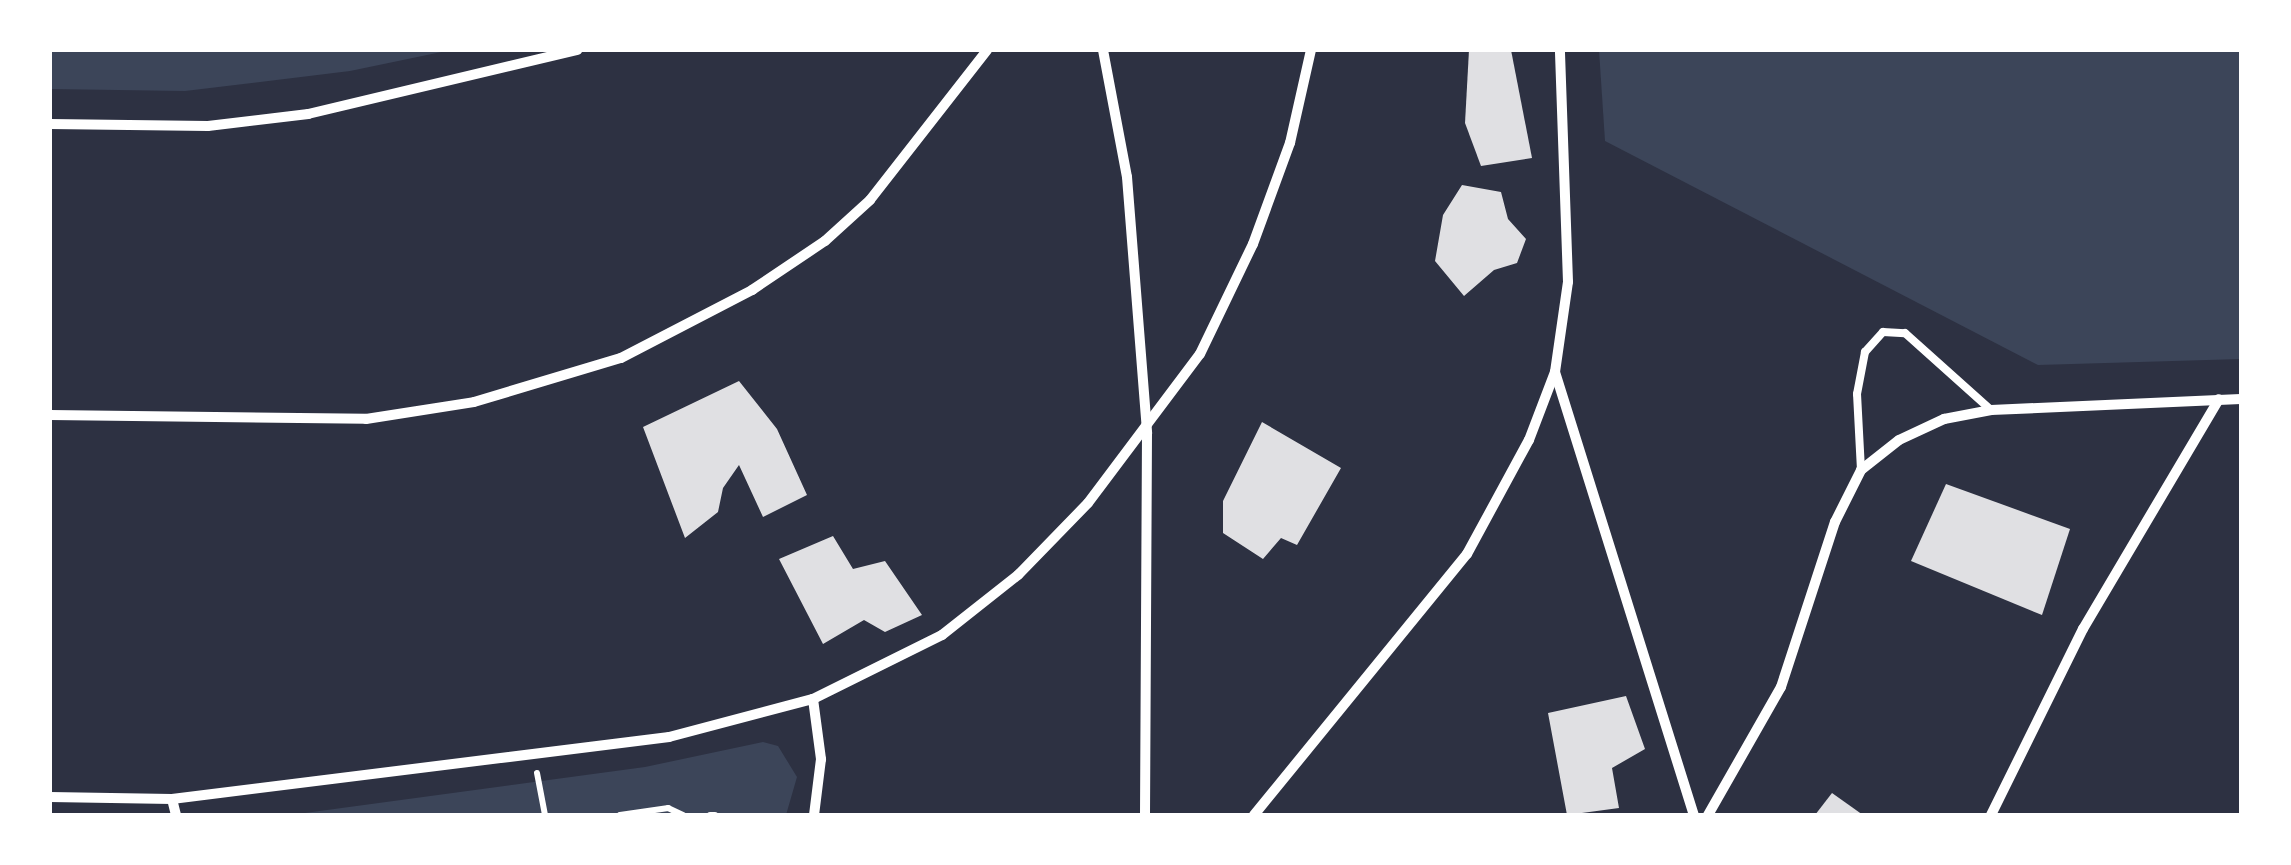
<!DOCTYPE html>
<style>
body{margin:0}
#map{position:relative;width:2291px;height:865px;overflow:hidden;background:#2d3142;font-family:"Open Sans",sans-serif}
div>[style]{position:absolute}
.green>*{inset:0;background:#3c4559}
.building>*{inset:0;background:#e0e0e3}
.path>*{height:6px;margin:-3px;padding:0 3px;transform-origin:3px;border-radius:3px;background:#fff}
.service>*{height:8px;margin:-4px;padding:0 4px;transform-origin:4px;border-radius:4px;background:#fff}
.minor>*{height:10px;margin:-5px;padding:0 5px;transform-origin:5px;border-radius:5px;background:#fff}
span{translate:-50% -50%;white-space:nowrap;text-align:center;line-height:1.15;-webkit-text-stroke:8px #fff;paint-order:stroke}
.frame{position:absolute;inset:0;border:52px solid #fff;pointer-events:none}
</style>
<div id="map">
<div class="green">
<div style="clip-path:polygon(50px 50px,451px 50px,350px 71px,185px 91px,50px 89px)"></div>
<div style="clip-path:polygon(1599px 50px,2241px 50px,2241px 359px,2038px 365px,1605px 141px)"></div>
<div style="clip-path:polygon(763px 742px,778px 746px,797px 777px,786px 815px,290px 815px,645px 767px)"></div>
</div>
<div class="building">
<div style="clip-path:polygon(1469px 50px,1511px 50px,1532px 158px,1481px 166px,1465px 123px)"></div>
<div style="clip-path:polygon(1462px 185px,1501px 192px,1508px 219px,1526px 239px,1517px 263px,1494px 270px,1464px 296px,1435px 261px,1443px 215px)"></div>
<div style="clip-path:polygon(739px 381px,777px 429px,807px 495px,763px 517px,739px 465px,723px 488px,718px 512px,685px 538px,643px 427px)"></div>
<div style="clip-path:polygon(1262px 422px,1341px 468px,1297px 545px,1281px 538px,1263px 559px,1223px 533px,1223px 501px)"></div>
<div style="clip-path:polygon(1946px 484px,2070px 529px,2042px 615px,1911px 561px)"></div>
<div style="clip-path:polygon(833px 536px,853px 569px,885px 561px,922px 615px,885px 632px,864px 620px,823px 644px,779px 559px)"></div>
<div style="clip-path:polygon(1626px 696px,1645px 749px,1612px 768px,1619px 808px,1567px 815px,1548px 713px)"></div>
<div style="clip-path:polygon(1832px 793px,1863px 815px,1815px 815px)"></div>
</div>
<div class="path">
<div style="left:537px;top:773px;width:43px;rotate:79.2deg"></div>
<div style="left:620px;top:815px;width:49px;rotate:-8.3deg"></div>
<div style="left:668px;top:808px;width:17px;rotate:25deg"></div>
<div style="left:710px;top:815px;width:5px"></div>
</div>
<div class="service">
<div style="left:1861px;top:470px;width:76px;rotate:-93deg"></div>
<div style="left:1857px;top:394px;width:43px;rotate:-79.2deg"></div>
<div style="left:1865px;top:352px;width:27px;rotate:-48deg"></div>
<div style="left:1883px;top:332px;width:22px;rotate:3deg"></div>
<div style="left:1905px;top:333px;width:115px;rotate:41.8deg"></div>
</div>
<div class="minor">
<div style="left:1103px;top:50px;width:129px;rotate:79.3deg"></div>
<div style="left:1127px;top:177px;width:257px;rotate:85.5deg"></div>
<div style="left:1147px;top:433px;width:382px;rotate:90.3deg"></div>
<div style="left:50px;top:124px;width:158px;rotate:0.7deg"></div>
<div style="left:208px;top:126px;width:101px;rotate:-6.8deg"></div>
<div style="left:308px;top:114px;width:277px;rotate:-13.4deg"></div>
<div style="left:1555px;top:372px;width:464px;rotate:72.6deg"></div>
<div style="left:50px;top:415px;width:316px;rotate:0.7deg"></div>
<div style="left:366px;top:419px;width:109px;rotate:-8.9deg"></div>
<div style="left:474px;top:402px;width:153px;rotate:-16.7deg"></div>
<div style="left:621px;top:358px;width:148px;rotate:-27.4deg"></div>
<div style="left:752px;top:290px;width:88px;rotate:-33.9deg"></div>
<div style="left:825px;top:241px;width:61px;rotate:-42.3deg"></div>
<div style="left:870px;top:200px;width:190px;rotate:-52deg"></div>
<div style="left:813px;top:699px;width:61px;rotate:82.4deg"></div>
<div style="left:821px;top:759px;width:56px;rotate:97.1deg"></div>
<div style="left:50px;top:797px;width:122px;rotate:0.9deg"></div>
<div style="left:172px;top:799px;width:501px;rotate:-7.11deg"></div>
<div style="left:669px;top:737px;width:149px;rotate:-14.8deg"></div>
<div style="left:813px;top:699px;width:144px;rotate:-26.4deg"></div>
<div style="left:942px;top:635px;width:97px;rotate:-38.3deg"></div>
<div style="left:1018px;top:575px;width:100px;rotate:-45.8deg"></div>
<div style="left:1088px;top:503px;width:186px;rotate:-53.1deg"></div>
<div style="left:1200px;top:354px;width:122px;rotate:-64.3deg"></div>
<div style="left:1253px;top:244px;width:108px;rotate:-69.9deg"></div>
<div style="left:1290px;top:143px;width:95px;rotate:-77.3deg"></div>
<div style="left:172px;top:799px;width:16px;rotate:76deg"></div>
<div style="left:1254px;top:815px;width:337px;rotate:-50.8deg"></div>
<div style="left:1467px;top:554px;width:130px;rotate:-61.5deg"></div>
<div style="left:1529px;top:440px;width:73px;rotate:-69.1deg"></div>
<div style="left:1555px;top:372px;width:91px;rotate:-81.8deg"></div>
<div style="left:1568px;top:282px;width:232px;rotate:-92deg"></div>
<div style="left:1708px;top:815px;width:147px;rotate:-60.3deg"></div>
<div style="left:1781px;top:687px;width:174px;rotate:-71.9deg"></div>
<div style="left:1835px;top:522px;width:58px;rotate:-63.4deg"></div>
<div style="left:1861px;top:470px;width:48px;rotate:-38.3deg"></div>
<div style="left:1899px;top:440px;width:50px;rotate:-25deg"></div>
<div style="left:1944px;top:419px;width:48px;rotate:-10.8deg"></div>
<div style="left:1991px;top:410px;width:250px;rotate:-2.5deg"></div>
<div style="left:1991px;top:815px;width:208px;rotate:-63.7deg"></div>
<div style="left:2083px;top:629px;width:267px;rotate:-59.4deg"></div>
</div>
<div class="frame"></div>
</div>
